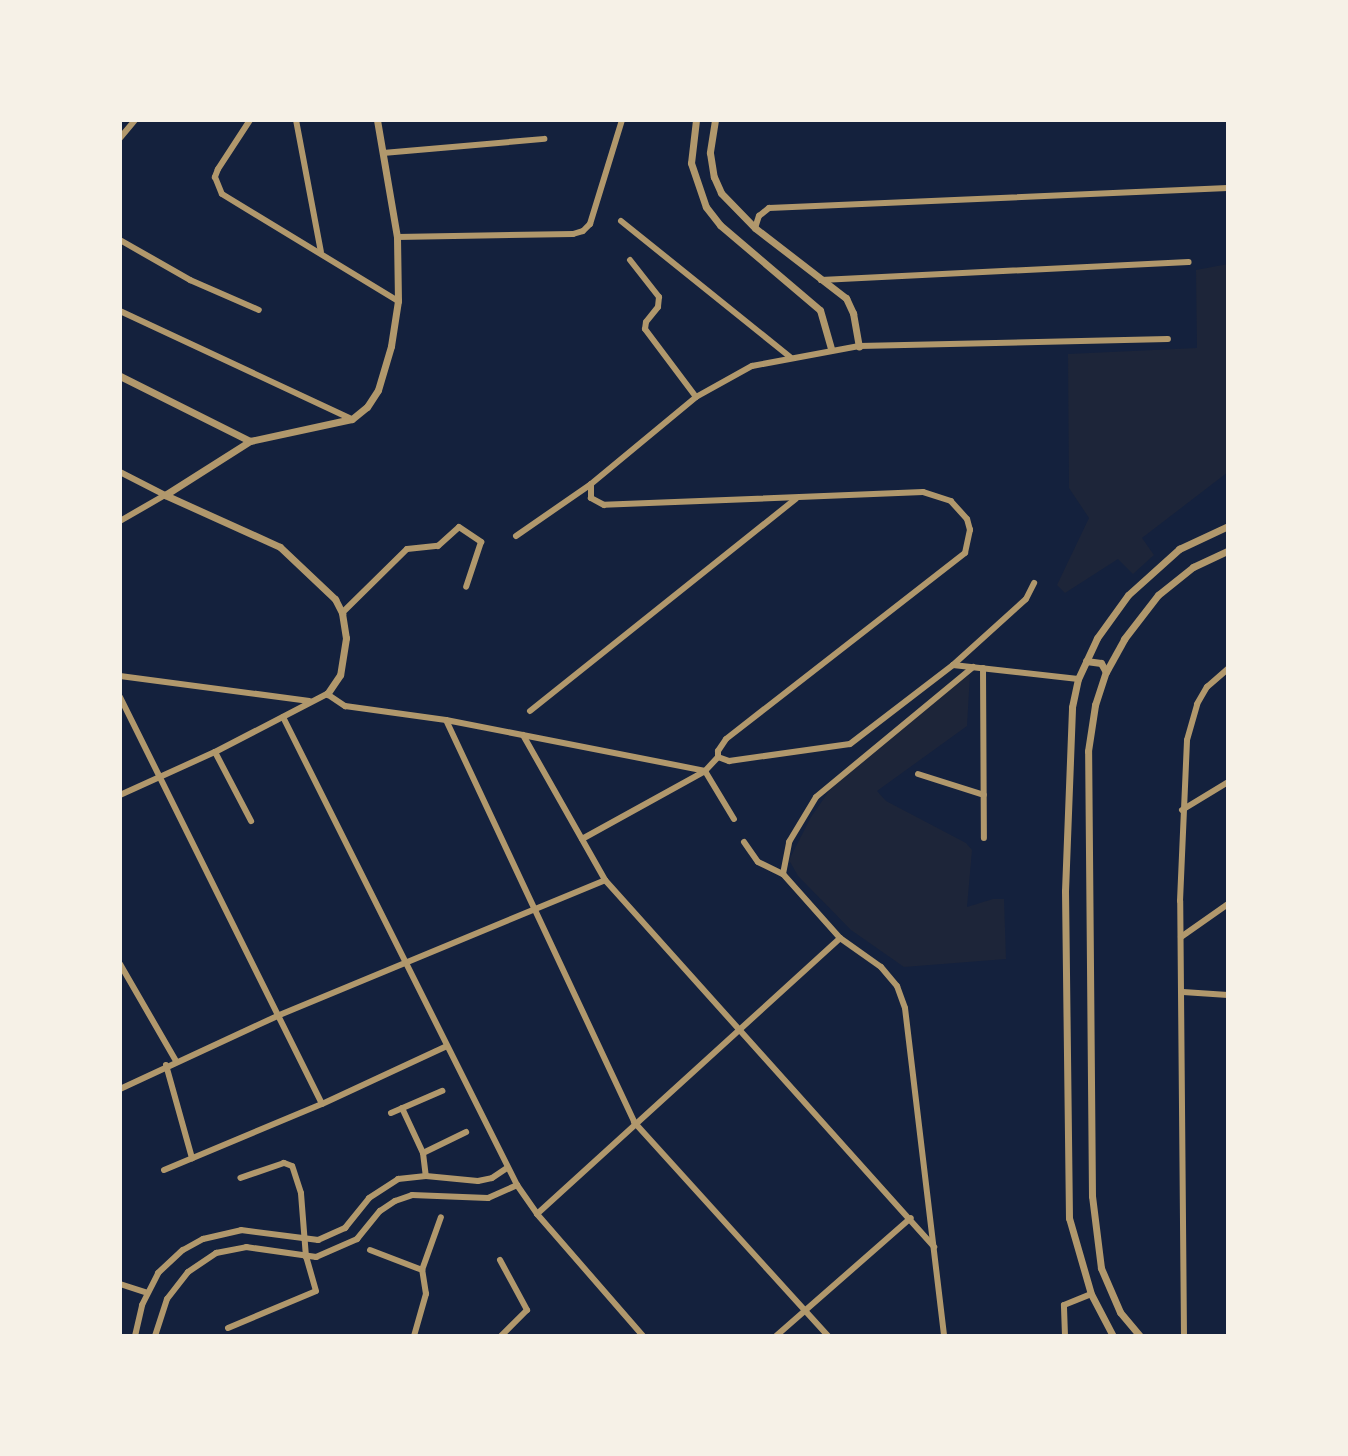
<!DOCTYPE html>
<style>
body{margin:0}
#map{position:relative;width:1348px;height:1456px;overflow:hidden;background:#14213d;font-family:"Public Sans",sans-serif}
div>[style]{position:absolute}
.green>*{inset:0;background:#1d2539}
.minor>*{height:6px;margin:-3px;padding:0 3px;transform-origin:3px;border-radius:3px;background:#b1986c}
.tertiary>*{height:7px;margin:-3.5px;padding:0 3.5px;transform-origin:3.5px;border-radius:3.5px;background:#b1986c}
span{translate:-50% -50%;white-space:nowrap;text-align:center;line-height:1.15;-webkit-text-stroke:8px #f6f1e7;paint-order:stroke}
.frame{position:absolute;inset:0;border:122px solid #f6f1e7;pointer-events:none}
</style>
<div id="map">
<div class="green">
<div style="clip-path:polygon(1228px 264px,1228px 472px,1142px 538px,1154px 555px,1133px 574px,1118px 559px,1065px 593px,1057px 585px,1089px 518px,1069px 488px,1068px 354px,1197px 348px,1196px 270px)"></div>
<div style="clip-path:polygon(970px 674px,967px 726px,877px 791px,886px 801px,966px 843px,972px 850px,967px 907px,993px 899px,1004px 899px,1006px 959px,904px 967px,851px 930px,798px 876px,789px 860px,811px 817px,841px 774px)"></div>
</div>
<div class="minor">
<div style="left:250px;top:120px;width:59px;rotate:123.1deg"></div>
<div style="left:218px;top:169px;width:9px;rotate:111deg"></div>
<div style="left:215px;top:177px;width:18px;rotate:68deg"></div>
<div style="left:222px;top:194px;width:206px;rotate:31.3deg"></div>
<div style="left:296px;top:120px;width:134px;rotate:79.3deg"></div>
<div style="left:120px;top:138px;width:23px;rotate:-50deg"></div>
<div style="left:383px;top:153px;width:162px;rotate:-5deg"></div>
<div style="left:621px;top:221px;width:217px;rotate:38.8deg"></div>
<div style="left:755px;top:228px;width:13px;rotate:-72deg"></div>
<div style="left:759px;top:216px;width:13px;rotate:-39deg"></div>
<div style="left:769px;top:208px;width:459px;rotate:-2.5deg"></div>
<div style="left:397px;top:237px;width:176px;rotate:-1deg"></div>
<div style="left:573px;top:234px;width:10px;rotate:-17deg"></div>
<div style="left:583px;top:231px;width:10px;rotate:-45deg"></div>
<div style="left:590px;top:224px;width:109px;rotate:-72.9deg"></div>
<div style="left:120px;top:240px;width:81px;rotate:29.7deg"></div>
<div style="left:190px;top:280px;width:75px;rotate:23.5deg"></div>
<div style="left:630px;top:260px;width:47px;rotate:51.9deg"></div>
<div style="left:659px;top:297px;width:10px;rotate:96deg"></div>
<div style="left:658px;top:307px;width:19px;rotate:129deg"></div>
<div style="left:646px;top:322px;width:7px;rotate:98deg"></div>
<div style="left:645px;top:329px;width:85px;rotate:53.1deg"></div>
<div style="left:821px;top:280px;width:368px;rotate:-2.8deg"></div>
<div style="left:120px;top:311px;width:256px;rotate:25deg"></div>
<div style="left:120px;top:472px;width:51px;rotate:27.1deg"></div>
<div style="left:120px;top:521px;width:52px;rotate:-30deg"></div>
<div style="left:516px;top:536px;width:91px;rotate:-34.7deg"></div>
<div style="left:591px;top:484px;width:136px;rotate:-39.6deg"></div>
<div style="left:696px;top:397px;width:64px;rotate:-29deg"></div>
<div style="left:752px;top:366px;width:109px;rotate:-10.6deg"></div>
<div style="left:859px;top:346px;width:309px;rotate:-1.3deg"></div>
<div style="left:342px;top:613px;width:91px;rotate:-44.6deg"></div>
<div style="left:407px;top:549px;width:31px;rotate:-6deg"></div>
<div style="left:438px;top:546px;width:28px;rotate:-42deg"></div>
<div style="left:459px;top:527px;width:27px;rotate:34deg"></div>
<div style="left:481px;top:542px;width:47px;rotate:108.4deg"></div>
<div style="left:953px;top:665px;width:126px;rotate:6.4deg"></div>
<div style="left:983px;top:668px;width:170px;rotate:89.7deg"></div>
<div style="left:120px;top:676px;width:191px;rotate:7.5deg"></div>
<div style="left:120px;top:697px;width:454px;rotate:63.6deg"></div>
<div style="left:530px;top:711px;width:340px;rotate:-38.6deg"></div>
<div style="left:283px;top:717px;width:523px;rotate:63.43deg"></div>
<div style="left:517px;top:1185px;width:35px;rotate:55deg"></div>
<div style="left:537px;top:1214px;width:162px;rotate:49deg"></div>
<div style="left:446px;top:720px;width:444px;rotate:64.9deg"></div>
<div style="left:634px;top:1122px;width:289px;rotate:47.8deg"></div>
<div style="left:523px;top:735px;width:167px;rotate:60.5deg"></div>
<div style="left:605px;top:880px;width:493px;rotate:48.1deg"></div>
<div style="left:215px;top:752px;width:78px;rotate:62.4deg"></div>
<div style="left:718px;top:757px;width:12px;rotate:20deg"></div>
<div style="left:729px;top:761px;width:122px;rotate:-8deg"></div>
<div style="left:850px;top:744px;width:130px;rotate:-37.5deg"></div>
<div style="left:953px;top:665px;width:98px;rotate:-42.1deg"></div>
<div style="left:1026px;top:599px;width:18px;rotate:-63deg"></div>
<div style="left:918px;top:774px;width:69px;rotate:17.7deg"></div>
<div style="left:120px;top:795px;width:104px;rotate:-24.4deg"></div>
<div style="left:215px;top:752px;width:126px;rotate:-27.4deg"></div>
<div style="left:327px;top:694px;width:22px;rotate:34deg"></div>
<div style="left:345px;top:706px;width:102px;rotate:7.9deg"></div>
<div style="left:446px;top:720px;width:264px;rotate:11.1deg"></div>
<div style="left:705px;top:771px;width:56px;rotate:58.9deg"></div>
<div style="left:1182px;top:810px;width:54px;rotate:-31.3deg"></div>
<div style="left:582px;top:839px;width:141px;rotate:-28.9deg"></div>
<div style="left:705px;top:771px;width:19px;rotate:-47deg"></div>
<div style="left:718px;top:757px;width:6px;rotate:-90deg"></div>
<div style="left:718px;top:751px;width:14px;rotate:-56deg"></div>
<div style="left:726px;top:739px;width:303px;rotate:-37.9deg"></div>
<div style="left:965px;top:553px;width:24px;rotate:-78deg"></div>
<div style="left:970px;top:530px;width:11px;rotate:-105deg"></div>
<div style="left:967px;top:519px;width:24px;rotate:-132deg"></div>
<div style="left:951px;top:501px;width:29px;rotate:-162deg"></div>
<div style="left:923px;top:492px;width:319px;rotate:177.7deg"></div>
<div style="left:604px;top:505px;width:15px;rotate:-152deg"></div>
<div style="left:591px;top:498px;width:14px;rotate:-90deg"></div>
<div style="left:744px;top:842px;width:24px;rotate:55deg"></div>
<div style="left:758px;top:862px;width:28px;rotate:26deg"></div>
<div style="left:783px;top:874px;width:86px;rotate:48.3deg"></div>
<div style="left:840px;top:938px;width:50px;rotate:35.3deg"></div>
<div style="left:881px;top:967px;width:25px;rotate:50deg"></div>
<div style="left:897px;top:986px;width:23px;rotate:70deg"></div>
<div style="left:905px;top:1008px;width:330px;rotate:83.2deg"></div>
<div style="left:783px;top:874px;width:33px;rotate:-79deg"></div>
<div style="left:789px;top:842px;width:52px;rotate:-59deg"></div>
<div style="left:816px;top:797px;width:204px;rotate:-39.6deg"></div>
<div style="left:1181px;top:937px;width:57px;rotate:-35.1deg"></div>
<div style="left:120px;top:964px;width:112px;rotate:60deg"></div>
<div style="left:1183px;top:992px;width:45px;rotate:3.8deg"></div>
<div style="left:166px;top:1065px;width:97px;rotate:74.4deg"></div>
<div style="left:120px;top:1089px;width:173px;rotate:-24.9deg"></div>
<div style="left:277px;top:1016px;width:355px;rotate:-22.5deg"></div>
<div style="left:402px;top:1108px;width:50px;rotate:65deg"></div>
<div style="left:423px;top:1153px;width:23px;rotate:83deg"></div>
<div style="left:391px;top:1113px;width:56px;rotate:-23.3deg"></div>
<div style="left:423px;top:1153px;width:48px;rotate:-26deg"></div>
<div style="left:164px;top:1170px;width:171px;rotate:-22.7deg"></div>
<div style="left:322px;top:1104px;width:136px;rotate:-24.9deg"></div>
<div style="left:537px;top:1214px;width:410px;rotate:-42.3deg"></div>
<div style="left:370px;top:1250px;width:56px;rotate:21deg"></div>
<div style="left:500px;top:1260px;width:57px;rotate:61.6deg"></div>
<div style="left:527px;top:1310px;width:37px;rotate:135deg"></div>
<div style="left:120px;top:1284px;width:28px;rotate:18deg"></div>
<div style="left:228px;top:1328px;width:95px;rotate:-22.8deg"></div>
<div style="left:316px;top:1291px;width:35px;rotate:-106deg"></div>
<div style="left:306px;top:1257px;width:64px;rotate:-94.5deg"></div>
<div style="left:301px;top:1193px;width:28px;rotate:-108deg"></div>
<div style="left:292px;top:1166px;width:9px;rotate:-159deg"></div>
<div style="left:284px;top:1163px;width:46px;rotate:161.2deg"></div>
<div style="left:135px;top:1336px;width:32px;rotate:-77deg"></div>
<div style="left:142px;top:1305px;width:36px;rotate:-63deg"></div>
<div style="left:158px;top:1273px;width:34px;rotate:-43deg"></div>
<div style="left:183px;top:1250px;width:23px;rotate:-29deg"></div>
<div style="left:203px;top:1239px;width:39px;rotate:-13deg"></div>
<div style="left:241px;top:1230px;width:78px;rotate:7.4deg"></div>
<div style="left:318px;top:1240px;width:30px;rotate:-24deg"></div>
<div style="left:345px;top:1228px;width:38px;rotate:-51deg"></div>
<div style="left:369px;top:1198px;width:35px;rotate:-33deg"></div>
<div style="left:398px;top:1179px;width:28px;rotate:-6deg"></div>
<div style="left:426px;top:1176px;width:52px;rotate:5.5deg"></div>
<div style="left:478px;top:1181px;width:14px;rotate:-12deg"></div>
<div style="left:492px;top:1178px;width:18px;rotate:-34deg"></div>
<div style="left:155px;top:1336px;width:39px;rotate:-72deg"></div>
<div style="left:167px;top:1299px;width:34px;rotate:-52deg"></div>
<div style="left:188px;top:1272px;width:34px;rotate:-34deg"></div>
<div style="left:216px;top:1253px;width:31px;rotate:-11deg"></div>
<div style="left:246px;top:1247px;width:71px;rotate:8.1deg"></div>
<div style="left:316px;top:1257px;width:45px;rotate:-23.7deg"></div>
<div style="left:357px;top:1239px;width:36px;rotate:-51deg"></div>
<div style="left:380px;top:1211px;width:18px;rotate:-34deg"></div>
<div style="left:395px;top:1201px;width:18px;rotate:-19deg"></div>
<div style="left:412px;top:1195px;width:76px;rotate:2.3deg"></div>
<div style="left:488px;top:1198px;width:32px;rotate:-24deg"></div>
<div style="left:414px;top:1336px;width:44px;rotate:-74.1deg"></div>
<div style="left:426px;top:1294px;width:24px;rotate:-99deg"></div>
<div style="left:422px;top:1270px;width:56px;rotate:-70.3deg"></div>
<div style="left:776px;top:1336px;width:179px;rotate:-41.2deg"></div>
<div style="left:1065px;top:1336px;width:31px;rotate:-92deg"></div>
<div style="left:1064px;top:1305px;width:29px;rotate:-22deg"></div>
<div style="left:1184px;top:1336px;width:435px;rotate:-90.5deg"></div>
<div style="left:1180px;top:901px;width:161px;rotate:-87.5deg"></div>
<div style="left:1187px;top:740px;width:37px;rotate:-74deg"></div>
<div style="left:1197px;top:704px;width:20px;rotate:-60deg"></div>
<div style="left:1207px;top:687px;width:28px;rotate:-41deg"></div>
</div>
<div class="tertiary">
<div style="left:696px;top:120px;width:43px;rotate:96.6deg"></div>
<div style="left:691px;top:163px;width:46px;rotate:71.2deg"></div>
<div style="left:706px;top:207px;width:23px;rotate:52deg"></div>
<div style="left:720px;top:225px;width:131px;rotate:40.4deg"></div>
<div style="left:820px;top:310px;width:40px;rotate:74deg"></div>
<div style="left:715px;top:120px;width:33px;rotate:99deg"></div>
<div style="left:710px;top:153px;width:24px;rotate:81deg"></div>
<div style="left:714px;top:177px;width:17px;rotate:66deg"></div>
<div style="left:721px;top:193px;width:49px;rotate:45.8deg"></div>
<div style="left:755px;top:228px;width:115px;rotate:37.6deg"></div>
<div style="left:846px;top:298px;width:17px;rotate:65deg"></div>
<div style="left:853px;top:313px;width:34px;rotate:80deg"></div>
<div style="left:120px;top:376px;width:145px;rotate:26.6deg"></div>
<div style="left:165px;top:495px;width:101px;rotate:-32.4deg"></div>
<div style="left:250px;top:441px;width:104px;rotate:-12.2deg"></div>
<div style="left:352px;top:419px;width:19px;rotate:-39deg"></div>
<div style="left:367px;top:407px;width:20px;rotate:-57deg"></div>
<div style="left:378px;top:390px;width:46px;rotate:-73.5deg"></div>
<div style="left:391px;top:346px;width:46px;rotate:-81.2deg"></div>
<div style="left:398px;top:301px;width:64px;rotate:-90.9deg"></div>
<div style="left:397px;top:237px;width:119px;rotate:-99.7deg"></div>
<div style="left:165px;top:495px;width:126px;rotate:24.3deg"></div>
<div style="left:280px;top:547px;width:76px;rotate:43.4deg"></div>
<div style="left:335px;top:599px;width:16px;rotate:63deg"></div>
<div style="left:342px;top:613px;width:25px;rotate:81deg"></div>
<div style="left:346px;top:638px;width:37px;rotate:99deg"></div>
<div style="left:340px;top:675px;width:23px;rotate:124deg"></div>
<div style="left:1086px;top:661px;width:15px;rotate:8deg"></div>
<div style="left:1101px;top:663px;width:10px;rotate:61deg"></div>
<div style="left:1113px;top:1336px;width:47px;rotate:-117.6deg"></div>
<div style="left:1091px;top:1294px;width:79px;rotate:-106.1deg"></div>
<div style="left:1069px;top:1218px;width:327px;rotate:-90.7deg"></div>
<div style="left:1065px;top:891px;width:184px;rotate:-87.8deg"></div>
<div style="left:1072px;top:707px;width:29px;rotate:-78deg"></div>
<div style="left:1078px;top:679px;width:45px;rotate:-65.1deg"></div>
<div style="left:1097px;top:638px;width:53px;rotate:-54.2deg"></div>
<div style="left:1128px;top:595px;width:69px;rotate:-42deg"></div>
<div style="left:1179px;top:549px;width:54px;rotate:-25.1deg"></div>
<div style="left:1140px;top:1336px;width:31px;rotate:-130deg"></div>
<div style="left:1120px;top:1312px;width:48px;rotate:-113.4deg"></div>
<div style="left:1101px;top:1268px;width:73px;rotate:-97.1deg"></div>
<div style="left:1092px;top:1196px;width:445px;rotate:-90.5deg"></div>
<div style="left:1088px;top:751px;width:47px;rotate:-81.3deg"></div>
<div style="left:1095px;top:705px;width:35px;rotate:-72deg"></div>
<div style="left:1106px;top:672px;width:38px;rotate:-61deg"></div>
<div style="left:1124px;top:639px;width:56px;rotate:-52.3deg"></div>
<div style="left:1158px;top:595px;width:45px;rotate:-38.7deg"></div>
<div style="left:1193px;top:567px;width:38px;rotate:-25deg"></div>
</div>
<div class="frame"></div>
</div>
